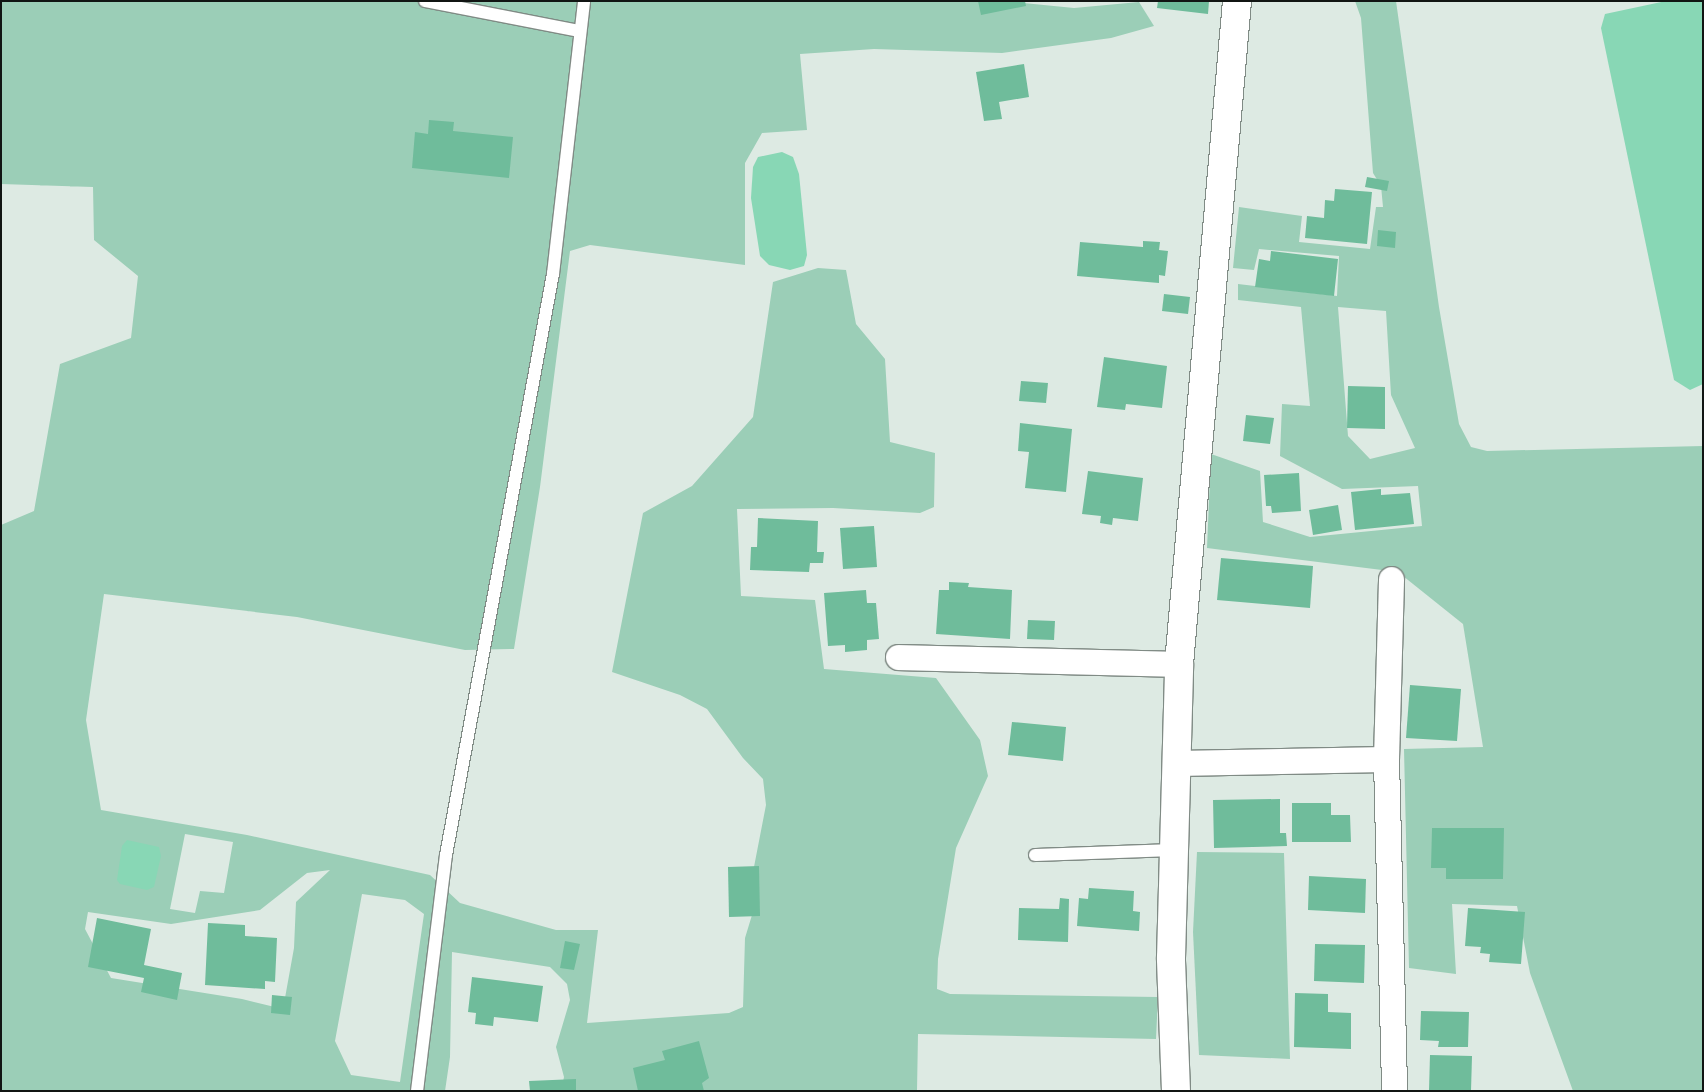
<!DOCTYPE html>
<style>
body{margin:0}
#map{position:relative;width:1704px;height:1092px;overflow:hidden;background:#ddeae3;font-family:Literata,serif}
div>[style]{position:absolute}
.green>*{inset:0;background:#9bceb7}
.water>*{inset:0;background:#88d7b5}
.building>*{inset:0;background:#6fbc9b}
.roads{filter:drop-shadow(1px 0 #808b85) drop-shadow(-1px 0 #808b85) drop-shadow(0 1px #808b85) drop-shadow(0 -1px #808b85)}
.service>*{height:12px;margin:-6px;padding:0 6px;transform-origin:6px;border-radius:6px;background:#fff}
.minor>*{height:25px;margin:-12.5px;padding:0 12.5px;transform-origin:12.5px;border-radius:12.5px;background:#fff}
.tertiary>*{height:28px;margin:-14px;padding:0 14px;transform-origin:14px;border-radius:14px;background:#fff}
span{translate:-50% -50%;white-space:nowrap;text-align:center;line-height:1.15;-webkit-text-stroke:4.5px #fff;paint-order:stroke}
.frame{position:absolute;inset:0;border:2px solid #111513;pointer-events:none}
</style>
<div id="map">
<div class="green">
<div style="clip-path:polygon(evenodd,1px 1px,1003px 1px,1074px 8px,1139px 2px,1154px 26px,1111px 38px,1002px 53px,874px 49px,800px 54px,807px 130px,762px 133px,745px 163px,745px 265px,590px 245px,570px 251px,540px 487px,514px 649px,465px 650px,297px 617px,104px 594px,86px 720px,101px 810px,247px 835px,430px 875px,460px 903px,556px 930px,598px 930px,587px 1023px,729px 1013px,743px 1007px,745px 938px,752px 915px,753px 872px,766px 805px,763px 779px,743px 758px,707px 709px,680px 695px,612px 672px,643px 513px,692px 486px,753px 417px,773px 282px,818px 268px,846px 270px,856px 324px,885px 359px,890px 442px,935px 453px,934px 507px,920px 513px,833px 508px,737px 509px,741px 596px,815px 600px,824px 669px,936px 678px,980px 740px,988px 776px,956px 848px,938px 959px,937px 989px,950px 994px,1158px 997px,1156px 1039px,918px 1034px,917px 1091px,561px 1091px,564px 1077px,556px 1047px,570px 1000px,567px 984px,550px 967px,452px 952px,450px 1057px,445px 1091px,1px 1091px,1px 525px,34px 511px,60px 364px,131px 338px,138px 276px,94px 240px,93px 187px,1px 184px,1px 1px,185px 834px,233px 842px,224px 893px,200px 891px,195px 913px,170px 909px,185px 834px,1px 1px,330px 870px,296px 902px,294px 948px,283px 1009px,242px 999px,111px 978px,85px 929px,88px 912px,171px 924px,260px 910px,307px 873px,330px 870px,1px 1px,362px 894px,405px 900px,424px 914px,400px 1082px,351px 1075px,335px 1041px,362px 894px)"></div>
<div style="clip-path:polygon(evenodd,1355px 1px,1396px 1px,1439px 307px,1459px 424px,1471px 447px,1487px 451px,1703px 446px,1703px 1091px,1573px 1091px,1530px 973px,1517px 906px,1452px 904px,1456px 974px,1409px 968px,1404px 749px,1483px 747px,1463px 624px,1398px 572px,1207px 548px,1211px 454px,1260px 471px,1263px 522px,1310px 537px,1422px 526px,1418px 486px,1342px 489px,1280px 456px,1282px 404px,1310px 406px,1301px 307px,1238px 300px,1238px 284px,1337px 296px,1339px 256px,1259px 249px,1254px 270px,1233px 268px,1239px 207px,1302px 216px,1299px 242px,1370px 249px,1376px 207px,1383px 207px,1381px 186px,1373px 173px,1361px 18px,1355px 1px,1338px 307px,1386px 311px,1391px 395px,1415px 448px,1370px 459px,1348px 436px,1338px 307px)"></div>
<div style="clip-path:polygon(1197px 852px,1284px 853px,1290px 1059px,1199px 1055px,1193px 932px)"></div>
</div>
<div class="water">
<div style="clip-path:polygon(1666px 1px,1703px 1px,1703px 384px,1690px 390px,1674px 380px,1601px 28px,1605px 14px)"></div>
<div style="clip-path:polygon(782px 152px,793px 157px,799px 174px,807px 255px,804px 266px,790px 270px,769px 265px,760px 256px,751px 198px,753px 167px,758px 157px)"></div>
<div style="clip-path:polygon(127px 840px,159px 847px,161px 856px,154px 887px,147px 890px,120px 884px,117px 880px,122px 846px)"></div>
</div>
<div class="building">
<div style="clip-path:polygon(978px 1px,1025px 1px,1026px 6px,981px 15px)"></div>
<div style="clip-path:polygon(1158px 1px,1209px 1px,1208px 14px,1157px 8px)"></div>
<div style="clip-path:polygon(1024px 64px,1029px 97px,999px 102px,1002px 119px,984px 121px,976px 72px)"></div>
<div style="clip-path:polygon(429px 120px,454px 122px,453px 131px,513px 137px,509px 178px,412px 168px,415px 132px,428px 134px)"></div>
<div style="clip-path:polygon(1367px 177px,1389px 181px,1387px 191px,1365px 187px)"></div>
<div style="clip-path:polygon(1335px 189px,1372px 192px,1367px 244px,1305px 238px,1307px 216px,1324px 218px,1325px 200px,1334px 201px)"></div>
<div style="clip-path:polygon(1378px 230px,1396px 232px,1395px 248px,1377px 246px)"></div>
<div style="clip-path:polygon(1143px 241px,1160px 242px,1159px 250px,1168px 251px,1165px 276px,1159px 275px,1159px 283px,1077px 276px,1080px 242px,1143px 247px)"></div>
<div style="clip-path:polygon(1271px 251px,1338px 259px,1334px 296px,1255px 287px,1259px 259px,1270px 261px)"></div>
<div style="clip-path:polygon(1164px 294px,1190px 297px,1188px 314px,1162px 311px)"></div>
<div style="clip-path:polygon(1104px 357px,1167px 366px,1162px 408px,1126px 404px,1125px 410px,1097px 407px)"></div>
<div style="clip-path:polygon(1021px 381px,1048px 383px,1046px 403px,1019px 401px)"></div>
<div style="clip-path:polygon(1348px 386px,1385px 387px,1385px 429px,1347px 428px)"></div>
<div style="clip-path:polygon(1246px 415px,1274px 418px,1270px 444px,1243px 441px)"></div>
<div style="clip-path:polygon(1020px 423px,1072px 429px,1066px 492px,1025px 488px,1029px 452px,1018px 451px)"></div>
<div style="clip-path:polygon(1088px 471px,1143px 478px,1138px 521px,1113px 518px,1112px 525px,1100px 523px,1101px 516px,1082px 514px)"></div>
<div style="clip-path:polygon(1299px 473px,1301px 511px,1272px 513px,1271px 506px,1266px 506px,1264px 475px)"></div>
<div style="clip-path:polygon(1381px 489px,1381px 495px,1410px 493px,1414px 524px,1355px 530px,1351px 492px)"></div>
<div style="clip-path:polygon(1338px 505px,1342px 530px,1313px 535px,1309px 510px)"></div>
<div style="clip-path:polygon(758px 518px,818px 521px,817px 552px,824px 552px,823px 563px,810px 563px,809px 572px,750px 570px,751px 547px,757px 547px)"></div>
<div style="clip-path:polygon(874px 526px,877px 567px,843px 569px,840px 528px)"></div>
<div style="clip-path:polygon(1221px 558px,1313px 566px,1310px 608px,1217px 600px)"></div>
<div style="clip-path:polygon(949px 582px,969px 583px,968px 587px,1012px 590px,1010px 639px,936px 634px,939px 590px,949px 590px)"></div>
<div style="clip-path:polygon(866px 590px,867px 603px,876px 603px,879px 639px,867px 640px,867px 650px,845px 652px,845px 645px,828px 646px,824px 593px)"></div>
<div style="clip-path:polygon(1028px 620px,1055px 621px,1054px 640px,1027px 639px)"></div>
<div style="clip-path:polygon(1410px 685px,1461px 689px,1457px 741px,1406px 738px)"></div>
<div style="clip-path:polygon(1012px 722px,1066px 727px,1063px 761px,1008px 755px)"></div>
<div style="clip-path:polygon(1280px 799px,1280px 833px,1286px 833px,1287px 846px,1214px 848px,1213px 800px)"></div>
<div style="clip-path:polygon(1292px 803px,1331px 803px,1331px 815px,1350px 815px,1351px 842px,1292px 842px)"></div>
<div style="clip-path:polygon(1432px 828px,1504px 828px,1503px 879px,1446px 879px,1446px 868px,1431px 868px)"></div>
<div style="clip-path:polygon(759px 866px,760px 916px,729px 917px,728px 867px)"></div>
<div style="clip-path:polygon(1309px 876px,1366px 879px,1365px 913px,1308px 910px)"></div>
<div style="clip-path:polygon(1089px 888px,1134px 891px,1133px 911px,1140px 912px,1139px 931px,1077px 926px,1079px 898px,1088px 899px)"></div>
<div style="clip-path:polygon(1060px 898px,1069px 899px,1068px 942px,1018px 940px,1019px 908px,1059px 909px)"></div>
<div style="clip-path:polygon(1468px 908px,1525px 912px,1521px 964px,1489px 962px,1490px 954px,1480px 953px,1481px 947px,1465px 946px)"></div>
<div style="clip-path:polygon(97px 918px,151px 929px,144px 965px,182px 973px,177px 1000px,141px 992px,144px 978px,88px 967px)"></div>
<div style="clip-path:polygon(208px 923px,245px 925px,245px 936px,277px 938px,275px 982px,265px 981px,265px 989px,205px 985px)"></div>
<div style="clip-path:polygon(565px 941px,580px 944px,574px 970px,560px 968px)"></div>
<div style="clip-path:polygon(1315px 944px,1365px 945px,1364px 983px,1314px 981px)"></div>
<div style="clip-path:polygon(472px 977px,543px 986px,538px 1022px,494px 1017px,493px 1026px,475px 1024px,476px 1013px,468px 1012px)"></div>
<div style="clip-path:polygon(1295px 993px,1328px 994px,1328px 1012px,1351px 1013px,1351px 1049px,1294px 1047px)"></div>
<div style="clip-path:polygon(272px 995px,292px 997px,290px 1015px,271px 1013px)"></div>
<div style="clip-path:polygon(1421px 1011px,1469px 1012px,1468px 1047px,1438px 1047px,1439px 1041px,1420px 1040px)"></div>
<div style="clip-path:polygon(699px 1041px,709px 1078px,702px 1083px,704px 1091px,638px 1091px,633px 1068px,665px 1060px,662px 1051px)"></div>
<div style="clip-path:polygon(1430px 1055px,1472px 1056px,1471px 1091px,1429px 1091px)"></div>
<div style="clip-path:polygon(576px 1079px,576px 1091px,530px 1091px,529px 1081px)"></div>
</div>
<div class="roads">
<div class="service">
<div style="left:425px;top:1px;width:157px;rotate:11deg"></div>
<div style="left:1035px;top:855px;width:139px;rotate:-2.1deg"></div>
<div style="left:417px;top:1091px;width:238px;rotate:-83deg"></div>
<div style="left:446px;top:855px;width:591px;rotate:-79.57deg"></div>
<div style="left:553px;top:274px;width:275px;rotate:-83.5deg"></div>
</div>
<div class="minor">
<div style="left:898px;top:657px;width:281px;rotate:1.4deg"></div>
<div style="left:1386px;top:759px;width:180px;rotate:-88.4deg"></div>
<div style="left:1176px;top:763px;width:210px;rotate:-1.1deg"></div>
<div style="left:1386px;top:759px;width:332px;rotate:88.6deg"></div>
</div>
<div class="tertiary">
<div style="left:1176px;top:1091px;width:133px;rotate:-92.2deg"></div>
<div style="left:1171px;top:958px;width:294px;rotate:-88.4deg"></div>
<div style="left:1179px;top:664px;width:666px;rotate:-85deg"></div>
</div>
</div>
<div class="frame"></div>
</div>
